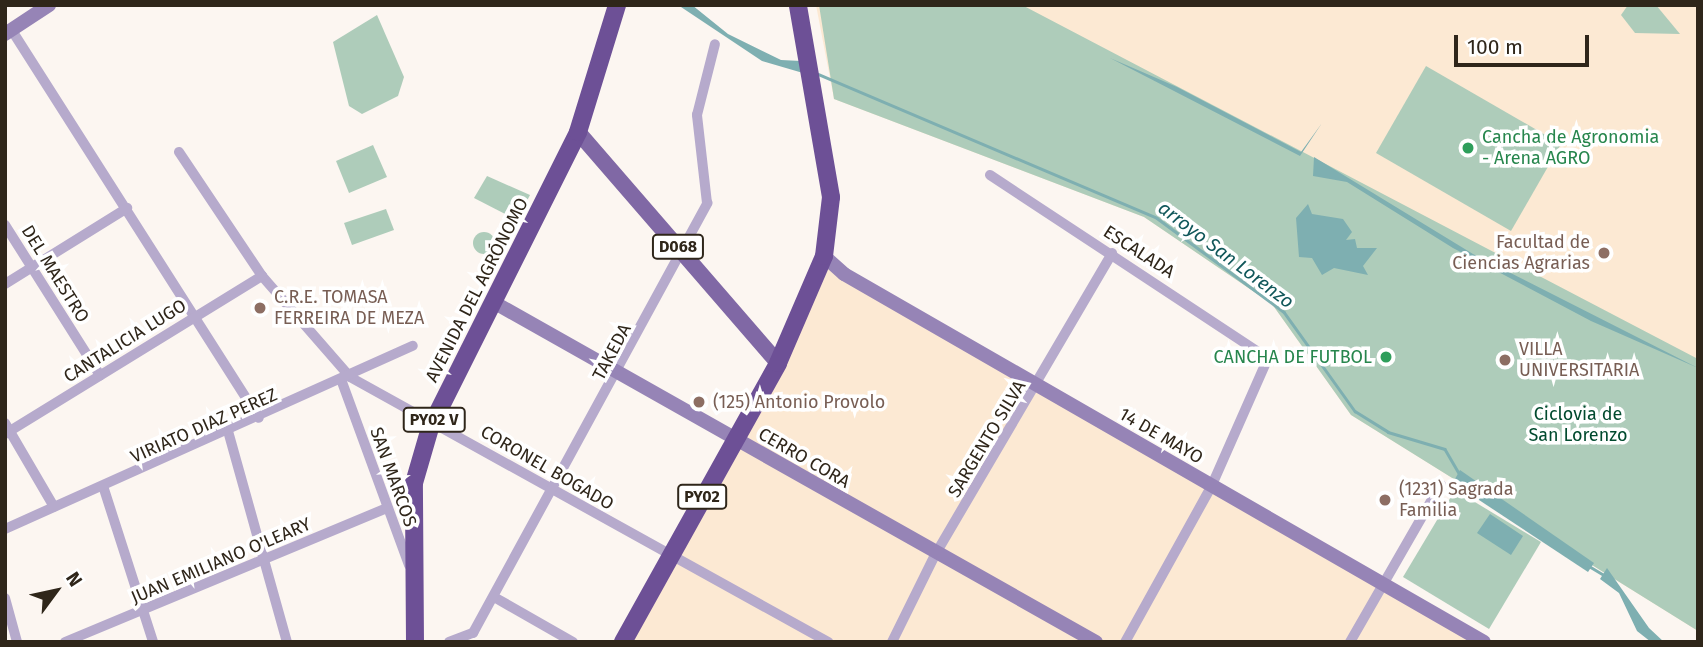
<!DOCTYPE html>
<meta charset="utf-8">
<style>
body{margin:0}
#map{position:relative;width:1703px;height:647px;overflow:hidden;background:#fcf6f1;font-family:"Fira Sans",sans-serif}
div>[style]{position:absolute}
.built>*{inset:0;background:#fce9d3}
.green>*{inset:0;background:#aeccba}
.round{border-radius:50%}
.water>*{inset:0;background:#7eafb1}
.stream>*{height:2.5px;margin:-1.25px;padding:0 1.25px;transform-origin:1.25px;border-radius:1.25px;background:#7eafb1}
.street>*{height:10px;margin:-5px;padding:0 5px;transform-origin:5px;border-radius:5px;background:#b6aacc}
.secondary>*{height:14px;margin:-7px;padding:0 7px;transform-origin:7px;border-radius:7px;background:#9684b6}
.primary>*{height:16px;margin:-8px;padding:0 8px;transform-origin:8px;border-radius:8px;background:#8068a5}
.highway>*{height:18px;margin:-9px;padding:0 9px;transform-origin:9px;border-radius:9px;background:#6d5096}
.dots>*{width:19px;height:19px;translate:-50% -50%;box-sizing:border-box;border:4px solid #fff;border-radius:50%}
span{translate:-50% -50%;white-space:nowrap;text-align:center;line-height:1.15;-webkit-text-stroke:7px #fff;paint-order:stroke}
.shield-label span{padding:2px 5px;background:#fff;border:2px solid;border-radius:5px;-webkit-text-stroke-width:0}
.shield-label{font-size:16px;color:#2f261a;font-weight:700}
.leisure-label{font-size:18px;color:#27864d}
.left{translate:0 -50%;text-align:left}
.right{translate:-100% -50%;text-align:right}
.education-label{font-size:18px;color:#785e54}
.street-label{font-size:18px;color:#2f261a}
.park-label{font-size:18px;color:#014a2e}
.water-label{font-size:19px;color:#10575a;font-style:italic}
.frame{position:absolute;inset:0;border:7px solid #2f261a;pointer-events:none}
.north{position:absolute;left:21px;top:556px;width:70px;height:70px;-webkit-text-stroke:5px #fff;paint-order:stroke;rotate:57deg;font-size:19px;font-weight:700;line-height:28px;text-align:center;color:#2f261a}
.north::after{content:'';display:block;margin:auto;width:24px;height:32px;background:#2f261a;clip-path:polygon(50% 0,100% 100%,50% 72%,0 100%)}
.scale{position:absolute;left:1454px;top:35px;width:135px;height:32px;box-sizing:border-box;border:4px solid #2f261a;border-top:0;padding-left:9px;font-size:21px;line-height:24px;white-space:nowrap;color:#2f261a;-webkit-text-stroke:5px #fff;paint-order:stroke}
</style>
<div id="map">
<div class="built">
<div style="clip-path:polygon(816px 5px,1698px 5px,1698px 631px,1351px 415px,1272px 304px,1144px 217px,834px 99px)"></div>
<div style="clip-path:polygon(825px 260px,1487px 642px,618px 642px)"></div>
</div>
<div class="green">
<div style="clip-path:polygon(819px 5px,1022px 5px,1698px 359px,1698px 631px,1351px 415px,1272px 304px,1144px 217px,834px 99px)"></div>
<div style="clip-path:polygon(1628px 5px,1656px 5px,1680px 34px,1635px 33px,1621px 15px)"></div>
<div style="clip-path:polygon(377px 15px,404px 77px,398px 96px,362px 114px,349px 106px,333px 42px)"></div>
<div style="clip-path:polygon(1426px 66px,1561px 144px,1511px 231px,1376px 153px)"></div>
<div style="clip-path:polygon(373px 145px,387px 177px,349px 193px,336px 161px)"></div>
<div style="clip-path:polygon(487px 176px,530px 195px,517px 220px,474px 198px)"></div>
<div style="clip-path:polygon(386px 209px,394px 230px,352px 245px,344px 223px)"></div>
<div class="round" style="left:473px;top:232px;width:22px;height:22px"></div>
<div style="clip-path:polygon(1455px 490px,1541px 542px,1489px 629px,1403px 577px)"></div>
</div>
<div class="water">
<div style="clip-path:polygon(678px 5px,692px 5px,728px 34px,781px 60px,801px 61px,803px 73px,762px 61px)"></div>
<div style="clip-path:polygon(1110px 58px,1177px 87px,1301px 152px,1322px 123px,1300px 156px)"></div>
<div style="clip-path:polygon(1314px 157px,1473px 254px,1698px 368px,1591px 321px,1453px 248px,1347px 182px,1313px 176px)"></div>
<div style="clip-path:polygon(1308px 204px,1312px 214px,1343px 219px,1352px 232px,1346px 240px,1355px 239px,1357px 248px,1377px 248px,1363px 266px,1368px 275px,1334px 268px,1322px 275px,1312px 258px,1299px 257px,1296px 218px)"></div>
<div style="clip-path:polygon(1460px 470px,1594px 563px,1588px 572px,1476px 498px,1455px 479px)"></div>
<div style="clip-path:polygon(1490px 514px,1523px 536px,1511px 555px,1477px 533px)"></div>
<div style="clip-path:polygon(1607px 568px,1649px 628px,1664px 642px,1651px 642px,1637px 631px,1619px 593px,1600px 579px)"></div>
</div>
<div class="stream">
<div style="left:818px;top:74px;width:368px;rotate:23deg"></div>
<div style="left:1157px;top:218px;width:158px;rotate:36.5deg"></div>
<div style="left:1284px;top:312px;width:122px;rotate:54.4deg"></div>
<div style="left:1355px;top:411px;width:39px;rotate:32deg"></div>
<div style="left:1388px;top:432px;width:59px;rotate:16.6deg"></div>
<div style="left:1445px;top:449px;width:28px;rotate:60deg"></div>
<div style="left:1589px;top:566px;width:17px;rotate:31deg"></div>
</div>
<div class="street">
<div style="left:11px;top:29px;width:461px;rotate:57.5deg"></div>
<div style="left:179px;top:152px;width:149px;rotate:56.2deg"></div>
<div style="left:262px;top:276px;width:134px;rotate:48.9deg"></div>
<div style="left:350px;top:377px;width:547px;rotate:29deg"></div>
<div style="left:990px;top:175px;width:333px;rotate:33.4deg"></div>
<div style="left:1268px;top:358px;width:141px;rotate:113.8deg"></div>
<div style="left:1211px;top:487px;width:177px;rotate:119deg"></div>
<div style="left:5px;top:225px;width:178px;rotate:57.7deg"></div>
<div style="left:5px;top:284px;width:144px;rotate:-31.9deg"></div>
<div style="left:342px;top:382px;width:195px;rotate:69.9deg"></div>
<div style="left:5px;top:423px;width:97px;rotate:59.7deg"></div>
<div style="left:228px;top:431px;width:219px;rotate:74.4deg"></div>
<div style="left:5px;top:434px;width:302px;rotate:-31.6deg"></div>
<div style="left:104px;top:489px;width:161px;rotate:72.2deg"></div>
<div style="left:5px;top:529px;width:447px;rotate:-24.2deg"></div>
<div style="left:494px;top:597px;width:91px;rotate:29.7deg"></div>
<div style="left:5px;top:598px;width:46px;rotate:74.7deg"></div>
<div style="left:65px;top:642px;width:349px;rotate:-22.6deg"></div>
<div style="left:449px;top:642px;width:26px;rotate:-21deg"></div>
<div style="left:473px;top:633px;width:490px;rotate:-61.4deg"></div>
<div style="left:707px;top:203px;width:89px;rotate:-96.5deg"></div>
<div style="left:697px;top:115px;width:73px;rotate:-75.8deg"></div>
<div style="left:892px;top:642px;width:97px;rotate:-63.7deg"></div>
<div style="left:935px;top:555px;width:350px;rotate:-59.6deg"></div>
<div style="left:1350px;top:642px;width:182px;rotate:-60.1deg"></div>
</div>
<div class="secondary">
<div style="left:5px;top:34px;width:53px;rotate:-33.4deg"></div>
<div style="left:824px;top:256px;width:27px;rotate:42deg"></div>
<div style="left:844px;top:274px;width:738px;rotate:29.9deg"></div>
<div style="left:495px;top:303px;width:690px;rotate:29.43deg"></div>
</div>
<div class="primary">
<div style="left:578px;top:132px;width:306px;rotate:49.1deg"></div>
</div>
<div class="highway">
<div style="left:415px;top:642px;width:159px;rotate:-90.4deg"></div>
<div style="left:414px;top:483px;width:57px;rotate:-73.8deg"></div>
<div style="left:430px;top:428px;width:331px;rotate:-63.4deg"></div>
<div style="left:578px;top:132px;width:133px;rotate:-72.9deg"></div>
<div style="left:623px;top:642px;width:319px;rotate:-60.9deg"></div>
<div style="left:778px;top:363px;width:116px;rotate:-66.7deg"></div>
<div style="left:824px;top:256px;width:59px;rotate:-83.2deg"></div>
<div style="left:831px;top:197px;width:195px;rotate:-99.8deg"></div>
</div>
<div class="dots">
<div style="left:1468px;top:148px;background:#2e9e5b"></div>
<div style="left:1604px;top:253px;background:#8d6e63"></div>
<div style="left:260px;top:308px;background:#8d6e63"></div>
<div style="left:1386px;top:357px;background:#2e9e5b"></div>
<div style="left:1505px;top:360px;background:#8d6e63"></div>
<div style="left:699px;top:402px;background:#8d6e63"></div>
<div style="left:1385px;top:500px;background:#8d6e63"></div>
</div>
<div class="shield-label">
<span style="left:678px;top:247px">D068</span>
<span style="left:434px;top:420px">PY02 V</span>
<span style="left:702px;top:497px">PY02</span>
</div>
<div class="leisure-label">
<span class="left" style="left:1482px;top:148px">Cancha de Agronomia<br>- Arena AGRO</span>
<span class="right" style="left:1372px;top:357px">CANCHA DE FUTBOL</span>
</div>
<div class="education-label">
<span class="right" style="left:1590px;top:253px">Facultad de<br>Ciencias Agrarias</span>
<span class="left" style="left:274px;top:308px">C.R.E. TOMASA<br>FERREIRA DE MEZA</span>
<span class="left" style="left:1519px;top:360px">VILLA<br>UNIVERSITARIA</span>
<span class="left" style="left:713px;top:402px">(125) Antonio Provolo</span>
<span class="left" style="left:1399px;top:500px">(1231) Sagrada<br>Familia</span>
</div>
<div class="street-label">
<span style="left:1139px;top:252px;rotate:33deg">ESCALADA</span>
<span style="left:55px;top:274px;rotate:58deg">DEL MAESTRO</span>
<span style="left:477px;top:290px;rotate:-63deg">AVENIDA DEL AGRÓNOMO</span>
<span style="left:125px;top:341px;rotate:-32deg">CANTALICIA LUGO</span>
<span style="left:612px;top:352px;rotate:-62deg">TAKEDA</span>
<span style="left:204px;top:426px;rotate:-24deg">VIRIATO DIAZ PEREZ</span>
<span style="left:1161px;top:436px;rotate:30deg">14 DE MAYO</span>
<span style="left:987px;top:439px;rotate:-59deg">SARGENTO SILVA</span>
<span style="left:804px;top:458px;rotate:30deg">CERRO CORA</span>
<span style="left:547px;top:468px;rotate:30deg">CORONEL BOGADO</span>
<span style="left:393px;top:477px;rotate:70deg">SAN MARCOS</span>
<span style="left:221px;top:561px;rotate:-23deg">JUAN EMILIANO O'LEARY</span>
</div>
<div class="park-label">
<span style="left:1578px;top:425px">Ciclovia de<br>San Lorenzo</span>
</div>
<div class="water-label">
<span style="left:1226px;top:255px;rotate:37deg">arroyo San Lorenzo</span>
</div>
<div class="frame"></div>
<div class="north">N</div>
<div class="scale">100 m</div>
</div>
